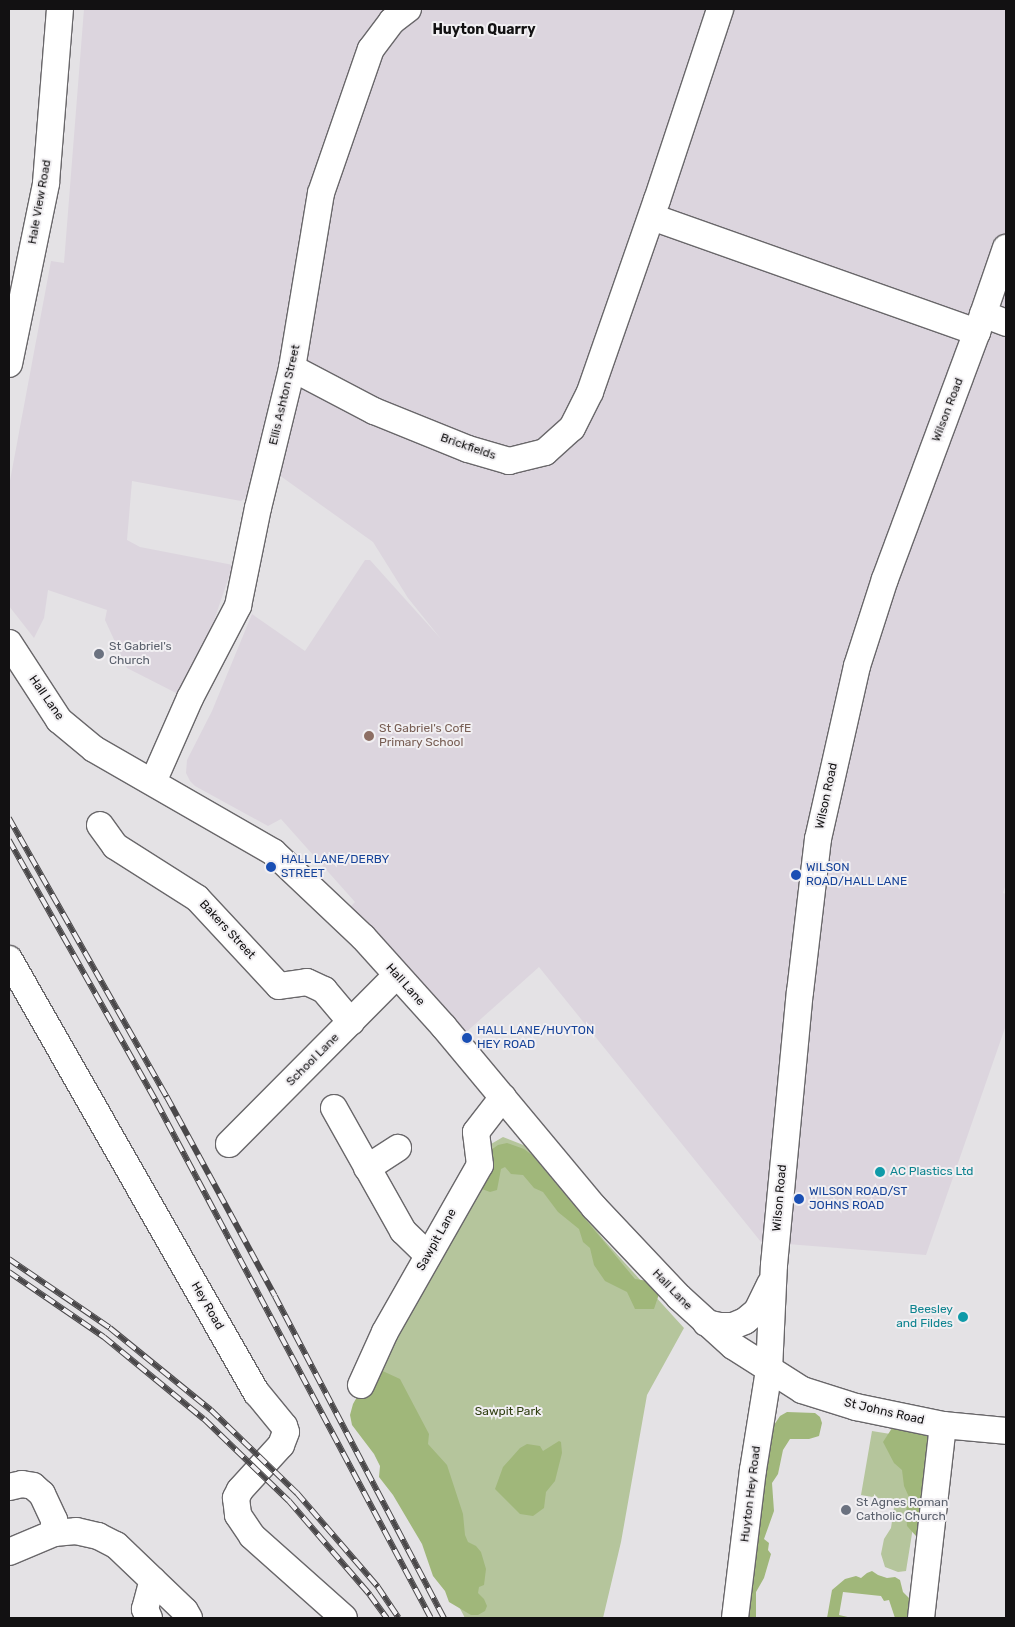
<!DOCTYPE html>
<style>
body{margin:0}
#map{position:relative;width:1015px;height:1627px;overflow:hidden;background:#e4e2e5;font-family:Rubik,sans-serif}
div>[style]{position:absolute}
.built>*{inset:0;background:#dcd5de}
.green>*{inset:0;background:#b5c59c}
.forest>*{inset:0;background:#a0b77a}
.roads{filter:drop-shadow(1px 0 #69676a) drop-shadow(-1px 0 #69676a) drop-shadow(0 1px #69676a) drop-shadow(0 -1px #69676a)}
.minor>*{height:26px;margin:-13px;padding:0 13px;transform-origin:13px;border-radius:13px;background:#fff}
.rail>*{height:5.5px;margin-top:-2.75px;transform-origin:0;background:repeating-linear-gradient(90deg,#f1eff2 0 11px,#4a484a 0 22px);box-sizing:border-box;border-block:1px solid #4a484a}
.dots>*{width:14px;height:14px;translate:-50% -50%;box-sizing:border-box;border:2px solid #f1eff2;border-radius:50%}
span{translate:-50% -50%;white-space:nowrap;text-align:center;line-height:1.15;-webkit-text-stroke:4px #f1eff2;paint-order:stroke}
.street-label{font-size:12px;color:#121112}
.worship-label{font-size:12px;color:#5b616d}
.left{translate:0 -50%;text-align:left}
.education-label{font-size:12px;color:#785e54}
.transit-label{font-size:12px;color:#164399}
.culture-label{font-size:12px;color:#0d838f}
.right{translate:-100% -50%;text-align:right}
.park-label{font-size:12px;color:#303f11}
.neighbourhood-label{font-size:14px;color:#121112;font-weight:700}
.frame{position:absolute;inset:0;border:10px solid #121112;pointer-events:none}
</style>
<div id="map">
<div class="built">
<div style="clip-path:polygon(84px 9px,1006px 9px,1006px 884px,1003px 893px,1006px 894px,1006px 1025px,926px 1255px,761px 1242px,539px 967px,464px 1034px,350px 907px,355px 902px,281px 819px,268px 826px,195px 786px,190px 781px,186px 773px,187px 760px,212px 711px,252px 614px,305px 651px,365px 560px,370px 560px,441px 639px,408px 598px,373px 542px,279px 475px,241px 501px,132px 481px,127px 540px,140px 547px,233px 565px,208px 638px,182px 696px,127px 668px,105px 620px,107px 610px,48px 590px,44px 618px,34px 638px,9px 606px,9px 486px,51px 261px,64px 263px)"></div>
</div>
<div class="green">
<div style="clip-path:polygon(503px 1137px,531px 1148px,604px 1240px,684px 1328px,647px 1395px,621px 1542px,603px 1618px,465px 1618px,356px 1412px,486px 1147px)"></div>
<div style="clip-path:polygon(872px 1431px,927px 1440px,906px 1571px,898px 1572px,885px 1567px,881px 1554px,884px 1539px,891px 1528px,895px 1501px,861px 1495px)"></div>
</div>
<div class="forest">
<div style="clip-path:polygon(507px 1143px,524px 1149px,532px 1155px,635px 1279px,648px 1281px,659px 1294px,654px 1309px,635px 1309px,627px 1292px,605px 1281px,594px 1265px,590px 1248px,583px 1242px,579px 1229px,558px 1212px,543px 1192px,534px 1188px,523px 1175px,511px 1174px,505px 1167px,501px 1169px,497px 1190px,490px 1192px,482px 1189px,491px 1150px,498px 1145px)"></div>
<div style="clip-path:polygon(374px 1367px,400px 1379px,429px 1434px,428px 1444px,447px 1465px,463px 1514px,465px 1535px,468px 1542px,476px 1546px,481px 1552px,486px 1569px,484px 1585px,479px 1587px,478px 1593px,484px 1599px,487px 1606px,485px 1611px,478px 1615px,471px 1615px,449px 1602px,445px 1591px,433px 1576px,422px 1544px,393px 1495px,379px 1477px,380px 1466px,374px 1454px,352px 1425px,350px 1415px,353px 1404px)"></div>
<div style="clip-path:polygon(787px 1412px,815px 1413px,820px 1417px,822px 1423px,819px 1436px,809px 1439px,790px 1439px,783px 1450px,778px 1474px,772px 1483px,774px 1511px,764px 1539px,769px 1543px,768px 1550px,771px 1554px,764px 1578px,756px 1592px,756px 1618px,741px 1618px,765px 1465px,774px 1425px,780px 1416px)"></div>
<div style="clip-path:polygon(894px 1425px,932px 1434px,920px 1534px,916px 1536px,907px 1526px,906px 1511px,909px 1497px,904px 1486px,902px 1470px,894px 1463px,883px 1442px)"></div>
<div style="clip-path:polygon(559px 1441px,561px 1442px,562px 1453px,555px 1481px,546px 1492px,544px 1508px,533px 1516px,520px 1514px,495px 1489px,503px 1467px,520px 1448px,527px 1444px,540px 1446px,543px 1451px)"></div>
<div style="clip-path:polygon(872px 1571px,878px 1575px,887px 1578px,895px 1577px,900px 1580px,903px 1592px,910px 1599px,918px 1618px,895px 1618px,889px 1600px,884px 1601px,881px 1596px,843px 1592px,839px 1615px,852px 1618px,827px 1618px,832px 1590px,845px 1579px,856px 1576px,861px 1578px,867px 1573px)"></div>
</div>
<div class="roads">
<div class="minor">
<div style="left:652px;top:217px;width:345px;rotate:19.5deg"></div>
<div style="left:983px;top:314px;width:25px;rotate:21deg"></div>
<div style="left:9px;top:364px;width:185px;rotate:-78.4deg"></div>
<div style="left:46px;top:183px;width:175px;rotate:-85.4deg"></div>
<div style="left:292px;top:368px;width:93px;rotate:27.7deg"></div>
<div style="left:374px;top:411px;width:101px;rotate:22deg"></div>
<div style="left:468px;top:449px;width:43px;rotate:16.3deg"></div>
<div style="left:509px;top:461px;width:37px;rotate:-14deg"></div>
<div style="left:545px;top:452px;width:36px;rotate:-42deg"></div>
<div style="left:572px;top:428px;width:40px;rotate:-63.4deg"></div>
<div style="left:590px;top:392px;width:203px;rotate:-70.8deg"></div>
<div style="left:657px;top:200px;width:201px;rotate:-71.7deg"></div>
<div style="left:9px;top:643px;width:92px;rotate:57deg"></div>
<div style="left:59px;top:720px;width:45px;rotate:39.6deg"></div>
<div style="left:94px;top:749px;width:207px;rotate:29.9deg"></div>
<div style="left:273px;top:852px;width:124px;rotate:43.4deg"></div>
<div style="left:363px;top:937px;width:121px;rotate:48deg"></div>
<div style="left:444px;top:1027px;width:234px;rotate:50.2deg"></div>
<div style="left:594px;top:1207px;width:124px;rotate:46.6deg"></div>
<div style="left:679px;top:1297px;width:73px;rotate:42.2deg"></div>
<div style="left:733px;top:1346px;width:82px;rotate:32.5deg"></div>
<div style="left:802px;top:1390px;width:57px;rotate:17.5deg"></div>
<div style="left:856px;top:1407px;width:89px;rotate:11.7deg"></div>
<div style="left:943px;top:1425px;width:63px;rotate:5.4deg"></div>
<div style="left:153px;top:782px;width:92px;rotate:-66.2deg"></div>
<div style="left:190px;top:698px;width:104px;rotate:-62.4deg"></div>
<div style="left:238px;top:606px;width:100px;rotate:-78.5deg"></div>
<div style="left:258px;top:508px;width:144px;rotate:-76.3deg"></div>
<div style="left:292px;top:368px;width:177px;rotate:-80.6deg"></div>
<div style="left:321px;top:193px;width:152px;rotate:-70.9deg"></div>
<div style="left:371px;top:49px;width:35px;rotate:-53deg"></div>
<div style="left:392px;top:21px;width:20px;rotate:-37deg"></div>
<div style="left:100px;top:825px;width:26px;rotate:54deg"></div>
<div style="left:115px;top:846px;width:97px;rotate:32.4deg"></div>
<div style="left:197px;top:898px;width:120px;rotate:47deg"></div>
<div style="left:279px;top:986px;width:28px;rotate:-8deg"></div>
<div style="left:307px;top:982px;width:19px;rotate:25deg"></div>
<div style="left:324px;top:990px;width:42px;rotate:49.8deg"></div>
<div style="left:9px;top:959px;width:500px;rotate:60.3deg"></div>
<div style="left:257px;top:1393px;width:43px;rotate:50.7deg"></div>
<div style="left:284px;top:1426px;width:6px;rotate:72deg"></div>
<div style="left:286px;top:1432px;width:14px;rotate:111deg"></div>
<div style="left:281px;top:1445px;width:61px;rotate:132.3deg"></div>
<div style="left:240px;top:1490px;width:9px;rotate:117deg"></div>
<div style="left:236px;top:1498px;width:17px;rotate:83deg"></div>
<div style="left:238px;top:1515px;width:25px;rotate:56deg"></div>
<div style="left:252px;top:1536px;width:123px;rotate:41.7deg"></div>
<div style="left:334px;top:1108px;width:141px;rotate:60.7deg"></div>
<div style="left:403px;top:1231px;width:35px;rotate:44deg"></div>
<div style="left:229px;top:1144px;width:237px;rotate:-45.2deg"></div>
<div style="left:367px;top:1168px;width:37px;rotate:-33deg"></div>
<div style="left:706px;top:1323px;width:14px;rotate:12deg"></div>
<div style="left:720px;top:1326px;width:13px"></div>
<div style="left:733px;top:1326px;width:13px;rotate:-23deg"></div>
<div style="left:745px;top:1321px;width:16px;rotate:-40deg"></div>
<div style="left:757px;top:1311px;width:30px;rotate:-64deg"></div>
<div style="left:361px;top:1385px;width:58px;rotate:-65.6deg"></div>
<div style="left:385px;top:1332px;width:192px;rotate:-60.4deg"></div>
<div style="left:480px;top:1165px;width:33px;rotate:-97deg"></div>
<div style="left:476px;top:1132px;width:44px;rotate:-52.4deg"></div>
<div style="left:9px;top:1487px;width:13px;rotate:-13deg"></div>
<div style="left:22px;top:1484px;width:11px;rotate:10deg"></div>
<div style="left:33px;top:1486px;width:12px;rotate:42deg"></div>
<div style="left:42px;top:1494px;width:29px;rotate:65deg"></div>
<div style="left:54px;top:1520px;width:13px;rotate:90deg"></div>
<div style="left:9px;top:1552px;width:49px;rotate:-22.9deg"></div>
<div style="left:54px;top:1533px;width:22px;rotate:-5deg"></div>
<div style="left:76px;top:1531px;width:23px;rotate:13deg"></div>
<div style="left:98px;top:1536px;width:20px;rotate:27deg"></div>
<div style="left:116px;top:1545px;width:95px;rotate:43.7deg"></div>
<div style="left:185px;top:1611px;width:8px;rotate:60deg"></div>
<div style="left:149px;top:1618px;width:10px;rotate:-114deg"></div>
<div style="left:145px;top:1609px;width:30px;rotate:-75deg"></div>
<div style="left:735px;top:1618px;width:149px;rotate:-83.1deg"></div>
<div style="left:753px;top:1470px;width:101px;rotate:-80.9deg"></div>
<div style="left:769px;top:1370px;width:105px;rotate:-87.3deg"></div>
<div style="left:774px;top:1265px;width:274px;rotate:-84.6deg"></div>
<div style="left:800px;top:992px;width:154px;rotate:-83.3deg"></div>
<div style="left:818px;top:839px;width:177px;rotate:-77.3deg"></div>
<div style="left:857px;top:666px;width:91px;rotate:-72.2deg"></div>
<div style="left:885px;top:579px;width:264px;rotate:-69.6deg"></div>
<div style="left:977px;top:332px;width:89px;rotate:-71deg"></div>
<div style="left:921px;top:1618px;width:194px;rotate:-83.5deg"></div>
</div>
</div>
<div class="rail">
<div style="left:9px;top:818px;width:321px;rotate:60.5deg"></div>
<div style="left:167px;top:1097px;width:226px;rotate:61.5deg"></div>
<div style="left:275px;top:1296px;width:364px;rotate:62.3deg"></div>
<div style="left:9px;top:840px;width:302px;rotate:60.6deg"></div>
<div style="left:157px;top:1103px;width:583px;rotate:61.99deg"></div>
<div style="left:9px;top:1259px;width:122px;rotate:34.3deg"></div>
<div style="left:110px;top:1328px;width:130px;rotate:39.1deg"></div>
<div style="left:211px;top:1410px;width:120px;rotate:44deg"></div>
<div style="left:297px;top:1493px;width:124px;rotate:49.2deg"></div>
<div style="left:378px;top:1587px;width:37px;rotate:56deg"></div>
<div style="left:9px;top:1272px;width:115px;rotate:34.4deg"></div>
<div style="left:104px;top:1337px;width:129px;rotate:39.4deg"></div>
<div style="left:204px;top:1419px;width:118px;rotate:44deg"></div>
<div style="left:289px;top:1501px;width:124px;rotate:49.2deg"></div>
<div style="left:370px;top:1595px;width:29px;rotate:54deg"></div>
</div>
<div class="dots">
<div style="left:99px;top:654px;background:#6b7280"></div>
<div style="left:369px;top:736px;background:#8d6e63"></div>
<div style="left:271px;top:867px;background:#1a4fb4"></div>
<div style="left:796px;top:875px;background:#1a4fb4"></div>
<div style="left:467px;top:1038px;background:#1a4fb4"></div>
<div style="left:880px;top:1172px;background:#0f9aa8"></div>
<div style="left:799px;top:1199px;background:#1a4fb4"></div>
<div style="left:963px;top:1317px;background:#0f9aa8"></div>
<div style="left:846px;top:1510px;background:#6b7280"></div>
</div>
<div class="street-label">
<span style="left:40px;top:202px;rotate:-80deg">Hale View Road</span>
<span style="left:285px;top:395px;rotate:-77deg">Ellis Ashton Street</span>
<span style="left:948px;top:410px;rotate:-69deg">Wilson Road</span>
<span style="left:468px;top:447px;rotate:19deg">Brickfields</span>
<span style="left:46px;top:698px;rotate:55deg">Hall Lane</span>
<span style="left:827px;top:796px;rotate:-78deg">Wilson Road</span>
<span style="left:227px;top:930px;rotate:47deg">Bakers Street</span>
<span style="left:405px;top:985px;rotate:48deg">Hall Lane</span>
<span style="left:313px;top:1060px;rotate:-45deg">School Lane</span>
<span style="left:780px;top:1198px;rotate:-85deg">Wilson Road</span>
<span style="left:437px;top:1240px;rotate:-61deg">Sawpit Lane</span>
<span style="left:672px;top:1290px;rotate:46deg">Hall Lane</span>
<span style="left:207px;top:1306px;rotate:60deg">Hey Road</span>
<span style="left:884px;top:1412px;rotate:13deg">St Johns Road</span>
<span style="left:751px;top:1494px;rotate:-83deg">Huyton Hey Road</span>
</div>
<div class="worship-label">
<span class="left" style="left:109px;top:654px">St Gabriel's<br>Church</span>
<span class="left" style="left:856px;top:1510px">St Agnes Roman<br>Catholic Church</span>
</div>
<div class="education-label">
<span class="left" style="left:379px;top:736px">St Gabriel's CofE<br>Primary School</span>
</div>
<div class="transit-label">
<span class="left" style="left:281px;top:867px">HALL LANE/DERBY<br>STREET</span>
<span class="left" style="left:806px;top:875px">WILSON<br>ROAD/HALL LANE</span>
<span class="left" style="left:477px;top:1038px">HALL LANE/HUYTON<br>HEY ROAD</span>
<span class="left" style="left:809px;top:1199px">WILSON ROAD/ST<br>JOHNS ROAD</span>
</div>
<div class="culture-label">
<span class="left" style="left:890px;top:1172px">AC Plastics Ltd</span>
<span class="right" style="left:953px;top:1317px">Beesley<br>and Fildes</span>
</div>
<div class="park-label">
<span style="left:508px;top:1412px">Sawpit Park</span>
</div>
<div class="neighbourhood-label">
<span style="left:484px;top:30px">Huyton Quarry</span>
</div>
<div class="frame"></div>
</div>
